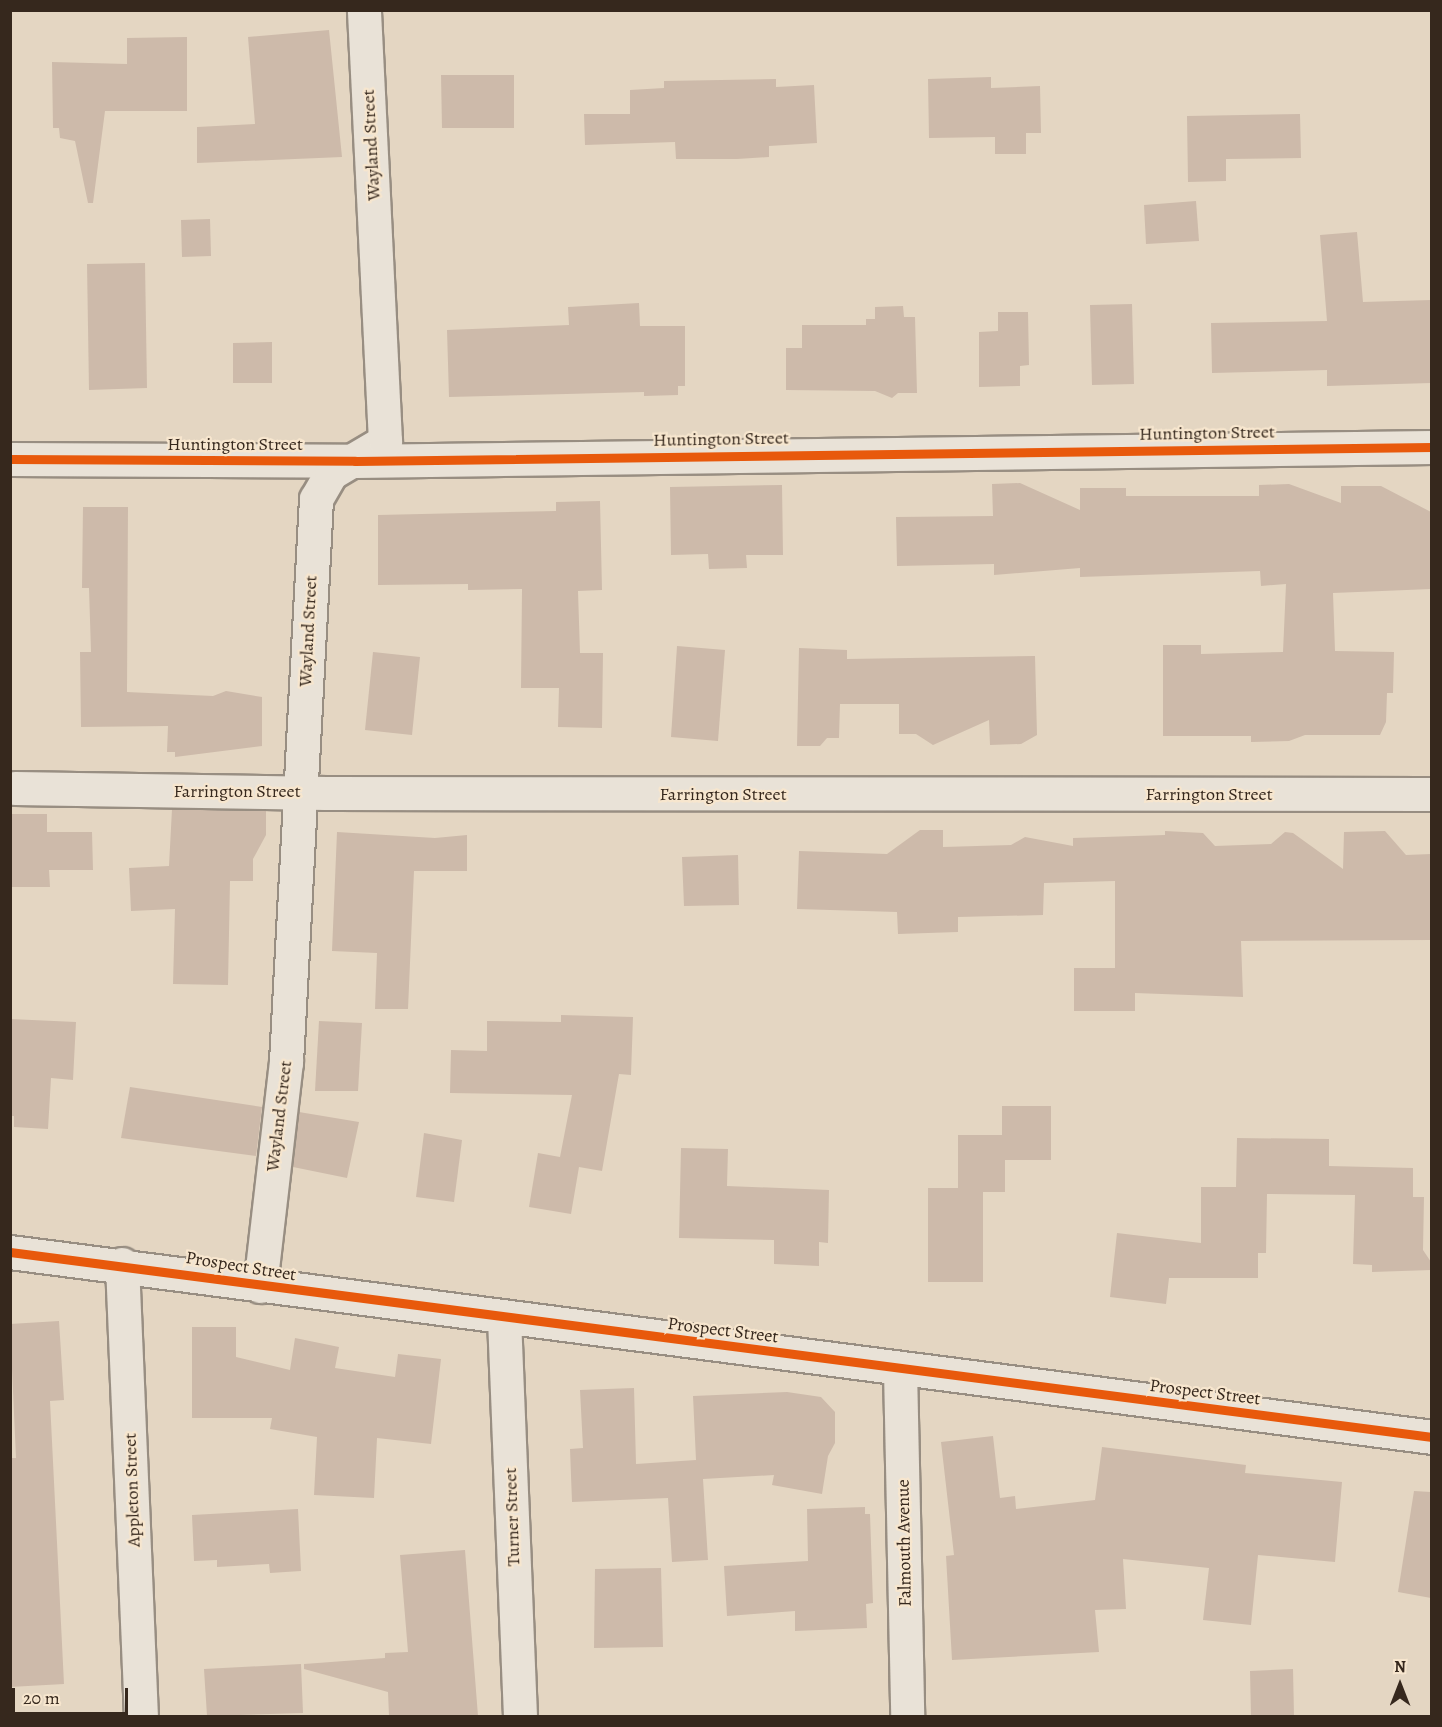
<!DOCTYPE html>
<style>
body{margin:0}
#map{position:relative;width:1442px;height:1727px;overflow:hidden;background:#e4d6c2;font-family:Alegreya,serif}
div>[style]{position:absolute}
.building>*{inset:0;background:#cdbaaa}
.roads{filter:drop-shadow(2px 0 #988e82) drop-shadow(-2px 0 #988e82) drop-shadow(0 2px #988e82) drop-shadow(0 -2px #988e82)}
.street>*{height:33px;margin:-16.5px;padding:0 16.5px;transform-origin:16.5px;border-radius:16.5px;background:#e9e2d7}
.secondary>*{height:33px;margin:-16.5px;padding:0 16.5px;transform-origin:16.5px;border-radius:16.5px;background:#e9e2d7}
.cycleway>*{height:9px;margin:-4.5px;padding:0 4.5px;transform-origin:4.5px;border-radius:4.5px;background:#e8590c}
span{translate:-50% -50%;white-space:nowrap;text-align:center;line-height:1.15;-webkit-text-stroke:4.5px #f7e6ce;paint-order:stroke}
.street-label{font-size:18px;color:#36281d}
.frame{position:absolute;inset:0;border:12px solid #36281d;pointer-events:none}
.north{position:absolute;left:1370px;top:1655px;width:60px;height:60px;-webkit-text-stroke:4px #f7e6ce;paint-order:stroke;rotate:0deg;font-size:16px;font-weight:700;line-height:24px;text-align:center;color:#36281d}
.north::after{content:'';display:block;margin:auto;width:21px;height:27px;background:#36281d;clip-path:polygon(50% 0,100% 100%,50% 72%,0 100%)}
.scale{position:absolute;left:12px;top:1688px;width:116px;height:27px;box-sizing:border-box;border:3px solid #36281d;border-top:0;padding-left:8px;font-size:18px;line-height:21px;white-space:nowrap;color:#36281d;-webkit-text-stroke:4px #f7e6ce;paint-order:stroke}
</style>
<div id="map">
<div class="building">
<div style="clip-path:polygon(329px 30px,342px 157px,197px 163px,197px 127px,255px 124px,248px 37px)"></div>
<div style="clip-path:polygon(187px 37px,187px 111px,105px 111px,93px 203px,88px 203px,75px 141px,60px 138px,59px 128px,53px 128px,52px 62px,127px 64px,127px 38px)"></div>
<div style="clip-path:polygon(441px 75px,514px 75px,514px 128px,442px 128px)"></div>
<div style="clip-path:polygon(991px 77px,991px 88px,1040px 86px,1041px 133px,1026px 133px,1026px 154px,995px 154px,995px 137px,929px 138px,928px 79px)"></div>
<div style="clip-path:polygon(776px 79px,776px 87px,814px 85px,817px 143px,769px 146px,769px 157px,737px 159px,676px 159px,675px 142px,585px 145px,584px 114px,630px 114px,630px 90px,664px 88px,664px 81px)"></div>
<div style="clip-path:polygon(1300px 114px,1301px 158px,1226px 159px,1226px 181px,1188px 182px,1187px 116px)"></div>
<div style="clip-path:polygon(1196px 201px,1199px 241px,1146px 244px,1144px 205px)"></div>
<div style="clip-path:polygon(210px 219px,211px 256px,182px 257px,181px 220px)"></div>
<div style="clip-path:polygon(1357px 232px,1363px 302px,1431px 300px,1431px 383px,1327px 386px,1327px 370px,1212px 373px,1211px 323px,1327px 321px,1320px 235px)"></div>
<div style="clip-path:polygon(145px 263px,147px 388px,89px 390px,87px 264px)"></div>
<div style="clip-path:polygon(639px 303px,640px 326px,685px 326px,685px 386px,678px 386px,678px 395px,644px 396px,644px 392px,449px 397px,447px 330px,569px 325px,568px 307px)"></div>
<div style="clip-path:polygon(1132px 304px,1134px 384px,1092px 385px,1090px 305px)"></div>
<div style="clip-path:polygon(903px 306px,904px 317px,915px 317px,917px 393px,898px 393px,892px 398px,875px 391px,786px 390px,786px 348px,802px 348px,802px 325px,866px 325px,866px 319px,875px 319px,875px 307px)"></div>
<div style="clip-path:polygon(998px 312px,1028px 312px,1029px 365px,1020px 366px,1020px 386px,979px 387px,979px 332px,998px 331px)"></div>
<div style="clip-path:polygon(272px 342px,272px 383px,233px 383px,233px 343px)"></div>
<div style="clip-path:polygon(1020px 483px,1080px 510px,1080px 488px,1126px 488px,1126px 496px,1259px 496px,1259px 485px,1289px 484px,1341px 503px,1341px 486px,1381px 486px,1431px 512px,1431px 589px,1333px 593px,1335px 651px,1394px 652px,1393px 693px,1387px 693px,1386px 722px,1380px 735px,1305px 735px,1289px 741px,1251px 742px,1251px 736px,1163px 736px,1163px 645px,1201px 645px,1201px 654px,1283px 652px,1286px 584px,1261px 586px,1260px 571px,1080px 577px,1080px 568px,994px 575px,994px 564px,897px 566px,896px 517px,993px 516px,992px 484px)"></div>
<div style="clip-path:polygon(782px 485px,783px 555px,746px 555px,747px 568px,709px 569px,708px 554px,671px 555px,670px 487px)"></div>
<div style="clip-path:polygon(600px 501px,602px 590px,578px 591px,580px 653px,603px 653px,602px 728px,558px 727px,559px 688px,521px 688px,522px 589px,468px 590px,468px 584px,378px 585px,378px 515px,556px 511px,556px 502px)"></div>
<div style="clip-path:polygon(83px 507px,128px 507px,127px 692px,213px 696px,226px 691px,262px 697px,262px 746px,175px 757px,175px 752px,167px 752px,168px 726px,81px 727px,80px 652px,91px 652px,89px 588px,82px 588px)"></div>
<div style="clip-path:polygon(677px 646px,725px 650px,718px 741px,671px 737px)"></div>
<div style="clip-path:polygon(799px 648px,847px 650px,847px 659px,1035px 656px,1037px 735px,1021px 744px,990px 745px,989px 720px,933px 745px,916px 734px,899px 734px,899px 704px,840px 704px,839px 738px,827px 738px,820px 746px,797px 746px)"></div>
<div style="clip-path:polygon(373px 652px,420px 657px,412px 735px,365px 730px)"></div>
<div style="clip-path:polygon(172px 809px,266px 811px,266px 835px,253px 859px,253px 881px,230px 881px,228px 985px,173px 984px,175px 909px,131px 911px,129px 868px,169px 866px)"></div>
<div style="clip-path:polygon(10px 814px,47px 814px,47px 832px,92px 832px,93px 870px,49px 870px,50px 887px,10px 887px)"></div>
<div style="clip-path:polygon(920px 830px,943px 830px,943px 847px,1011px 845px,1025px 837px,1073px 846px,1073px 838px,1165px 835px,1165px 831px,1203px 833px,1215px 846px,1271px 844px,1285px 832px,1293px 833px,1343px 869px,1344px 832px,1385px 831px,1406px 855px,1431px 854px,1431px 940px,1241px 941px,1243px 997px,1135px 993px,1135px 1011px,1074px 1011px,1074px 968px,1115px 968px,1115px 881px,1044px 883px,1043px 915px,958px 917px,958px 932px,898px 934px,897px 912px,797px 909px,799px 851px,887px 854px)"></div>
<div style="clip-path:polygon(337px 832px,435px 838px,467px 835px,467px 871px,414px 871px,408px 1009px,375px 1009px,377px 953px,332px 951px)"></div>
<div style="clip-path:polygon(738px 855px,739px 905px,684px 906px,682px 857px)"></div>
<div style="clip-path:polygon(561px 1015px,633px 1017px,631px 1075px,619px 1074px,602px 1171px,579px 1167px,571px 1214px,529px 1207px,538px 1153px,560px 1157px,572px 1095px,450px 1093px,451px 1050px,487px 1051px,487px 1021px,561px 1022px)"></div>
<div style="clip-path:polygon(10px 1019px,76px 1022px,73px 1080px,51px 1078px,48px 1129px,14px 1127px,14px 1116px,10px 1116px)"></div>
<div style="clip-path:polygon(319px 1021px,362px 1023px,358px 1091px,315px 1091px)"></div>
<div style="clip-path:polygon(130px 1087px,262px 1107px,256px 1156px,121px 1138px)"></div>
<div style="clip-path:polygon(1002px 1106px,1051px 1106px,1051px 1160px,1005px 1160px,1005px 1192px,983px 1192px,983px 1282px,928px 1282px,928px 1188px,958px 1188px,958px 1135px,1002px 1135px)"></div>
<div style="clip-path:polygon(299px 1112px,359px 1122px,347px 1178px,293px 1167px)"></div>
<div style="clip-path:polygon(424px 1133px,462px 1140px,454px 1202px,416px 1197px)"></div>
<div style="clip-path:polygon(1237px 1138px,1329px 1139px,1329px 1166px,1413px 1168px,1413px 1197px,1424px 1197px,1423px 1250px,1431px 1262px,1431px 1270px,1372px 1272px,1372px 1265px,1353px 1264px,1355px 1195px,1267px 1194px,1266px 1253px,1258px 1253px,1258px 1278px,1169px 1278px,1166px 1304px,1110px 1297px,1117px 1233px,1201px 1243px,1201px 1187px,1236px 1187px)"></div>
<div style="clip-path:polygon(681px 1148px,728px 1149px,727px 1186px,829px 1190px,828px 1243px,819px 1242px,819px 1266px,774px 1264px,774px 1240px,679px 1238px)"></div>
<div style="clip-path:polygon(59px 1321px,64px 1400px,50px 1401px,64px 1684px,10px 1687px,10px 1458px,16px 1458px,10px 1324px)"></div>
<div style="clip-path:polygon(192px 1327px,236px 1327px,236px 1357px,290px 1370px,295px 1338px,339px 1347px,335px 1368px,395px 1377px,398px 1354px,441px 1359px,431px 1444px,377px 1438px,374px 1498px,314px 1495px,317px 1437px,270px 1429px,272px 1418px,192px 1418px)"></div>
<div style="clip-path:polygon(634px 1388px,636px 1464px,696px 1460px,693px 1396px,787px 1392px,821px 1397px,835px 1412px,835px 1443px,828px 1456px,822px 1494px,772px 1485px,774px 1475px,703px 1479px,708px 1560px,672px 1562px,668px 1498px,572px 1502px,570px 1449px,583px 1448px,580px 1390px)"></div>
<div style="clip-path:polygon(993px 1436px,1000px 1498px,1015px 1496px,1016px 1509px,1095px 1500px,1102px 1447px,1246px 1465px,1245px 1473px,1342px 1482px,1335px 1562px,1258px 1555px,1251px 1625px,1203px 1620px,1209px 1568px,1123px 1559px,1126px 1609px,1095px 1610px,1099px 1652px,952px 1660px,946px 1556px,954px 1555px,941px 1442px)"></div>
<div style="clip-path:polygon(1414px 1491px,1431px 1492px,1431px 1598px,1398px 1592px)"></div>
<div style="clip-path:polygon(865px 1507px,865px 1514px,870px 1514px,873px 1603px,866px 1604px,867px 1628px,795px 1631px,795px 1611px,727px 1616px,724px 1566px,808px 1561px,807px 1509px)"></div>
<div style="clip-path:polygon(298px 1509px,301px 1571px,270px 1573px,269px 1564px,217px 1567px,217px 1560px,194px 1561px,192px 1515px)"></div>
<div style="clip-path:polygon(465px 1550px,478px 1716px,389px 1716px,388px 1692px,304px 1669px,304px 1664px,385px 1658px,385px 1653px,408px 1652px,400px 1555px)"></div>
<div style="clip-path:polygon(661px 1568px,663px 1647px,594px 1648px,595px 1569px)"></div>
<div style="clip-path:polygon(301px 1664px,303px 1713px,207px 1716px,204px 1669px)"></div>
<div style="clip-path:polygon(1293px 1669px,1294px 1716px,1251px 1716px,1250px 1671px)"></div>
</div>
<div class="roads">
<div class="street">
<div style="left:10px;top:459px;width:345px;rotate:0.3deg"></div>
<div style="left:355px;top:461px;width:1077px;rotate:-0.74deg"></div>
<div style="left:15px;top:788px;width:311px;rotate:0.9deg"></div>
<div style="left:326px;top:793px;width:1106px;rotate:0.05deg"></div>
<div style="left:122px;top:1264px;width:452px;rotate:87.6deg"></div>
<div style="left:260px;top:1286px;width:226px;rotate:-83.4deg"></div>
<div style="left:286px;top:1062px;width:564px;rotate:-86.95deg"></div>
<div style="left:316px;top:499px;width:30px;rotate:-60deg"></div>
<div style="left:331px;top:473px;width:63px;rotate:-30.7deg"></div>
<div style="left:385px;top:441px;width:432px;rotate:-92.8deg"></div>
<div style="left:504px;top:1318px;width:398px;rotate:87.7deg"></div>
<div style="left:900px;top:1369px;width:347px;rotate:88.8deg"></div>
</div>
<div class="secondary">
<div style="left:10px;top:1252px;width:1434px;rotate:7.41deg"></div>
</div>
</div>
<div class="cycleway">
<div style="left:10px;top:459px;width:345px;rotate:0.3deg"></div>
<div style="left:355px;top:461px;width:1077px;rotate:-0.74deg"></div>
<div style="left:10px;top:1252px;width:1434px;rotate:7.41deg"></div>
</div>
<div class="street-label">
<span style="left:371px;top:145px;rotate:-93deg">Wayland Street</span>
<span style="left:1207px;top:433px;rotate:-1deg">Huntington Street</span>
<span style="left:721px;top:439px;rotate:-1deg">Huntington Street</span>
<span style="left:235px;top:444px">Huntington Street</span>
<span style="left:308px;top:631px;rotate:-87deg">Wayland Street</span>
<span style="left:237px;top:791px">Farrington Street</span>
<span style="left:723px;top:794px">Farrington Street</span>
<span style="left:1209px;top:794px">Farrington Street</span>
<span style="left:279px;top:1116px;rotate:-83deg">Wayland Street</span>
<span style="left:241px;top:1266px;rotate:9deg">Prospect Street</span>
<span style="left:723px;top:1330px;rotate:7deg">Prospect Street</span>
<span style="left:1205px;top:1392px;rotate:7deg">Prospect Street</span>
<span style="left:132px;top:1490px;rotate:-92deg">Appleton Street</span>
<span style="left:512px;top:1517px;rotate:-92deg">Turner Street</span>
<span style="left:904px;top:1543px;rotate:-91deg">Falmouth Avenue</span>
</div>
<div class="frame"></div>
<div class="north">N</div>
<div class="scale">20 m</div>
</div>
